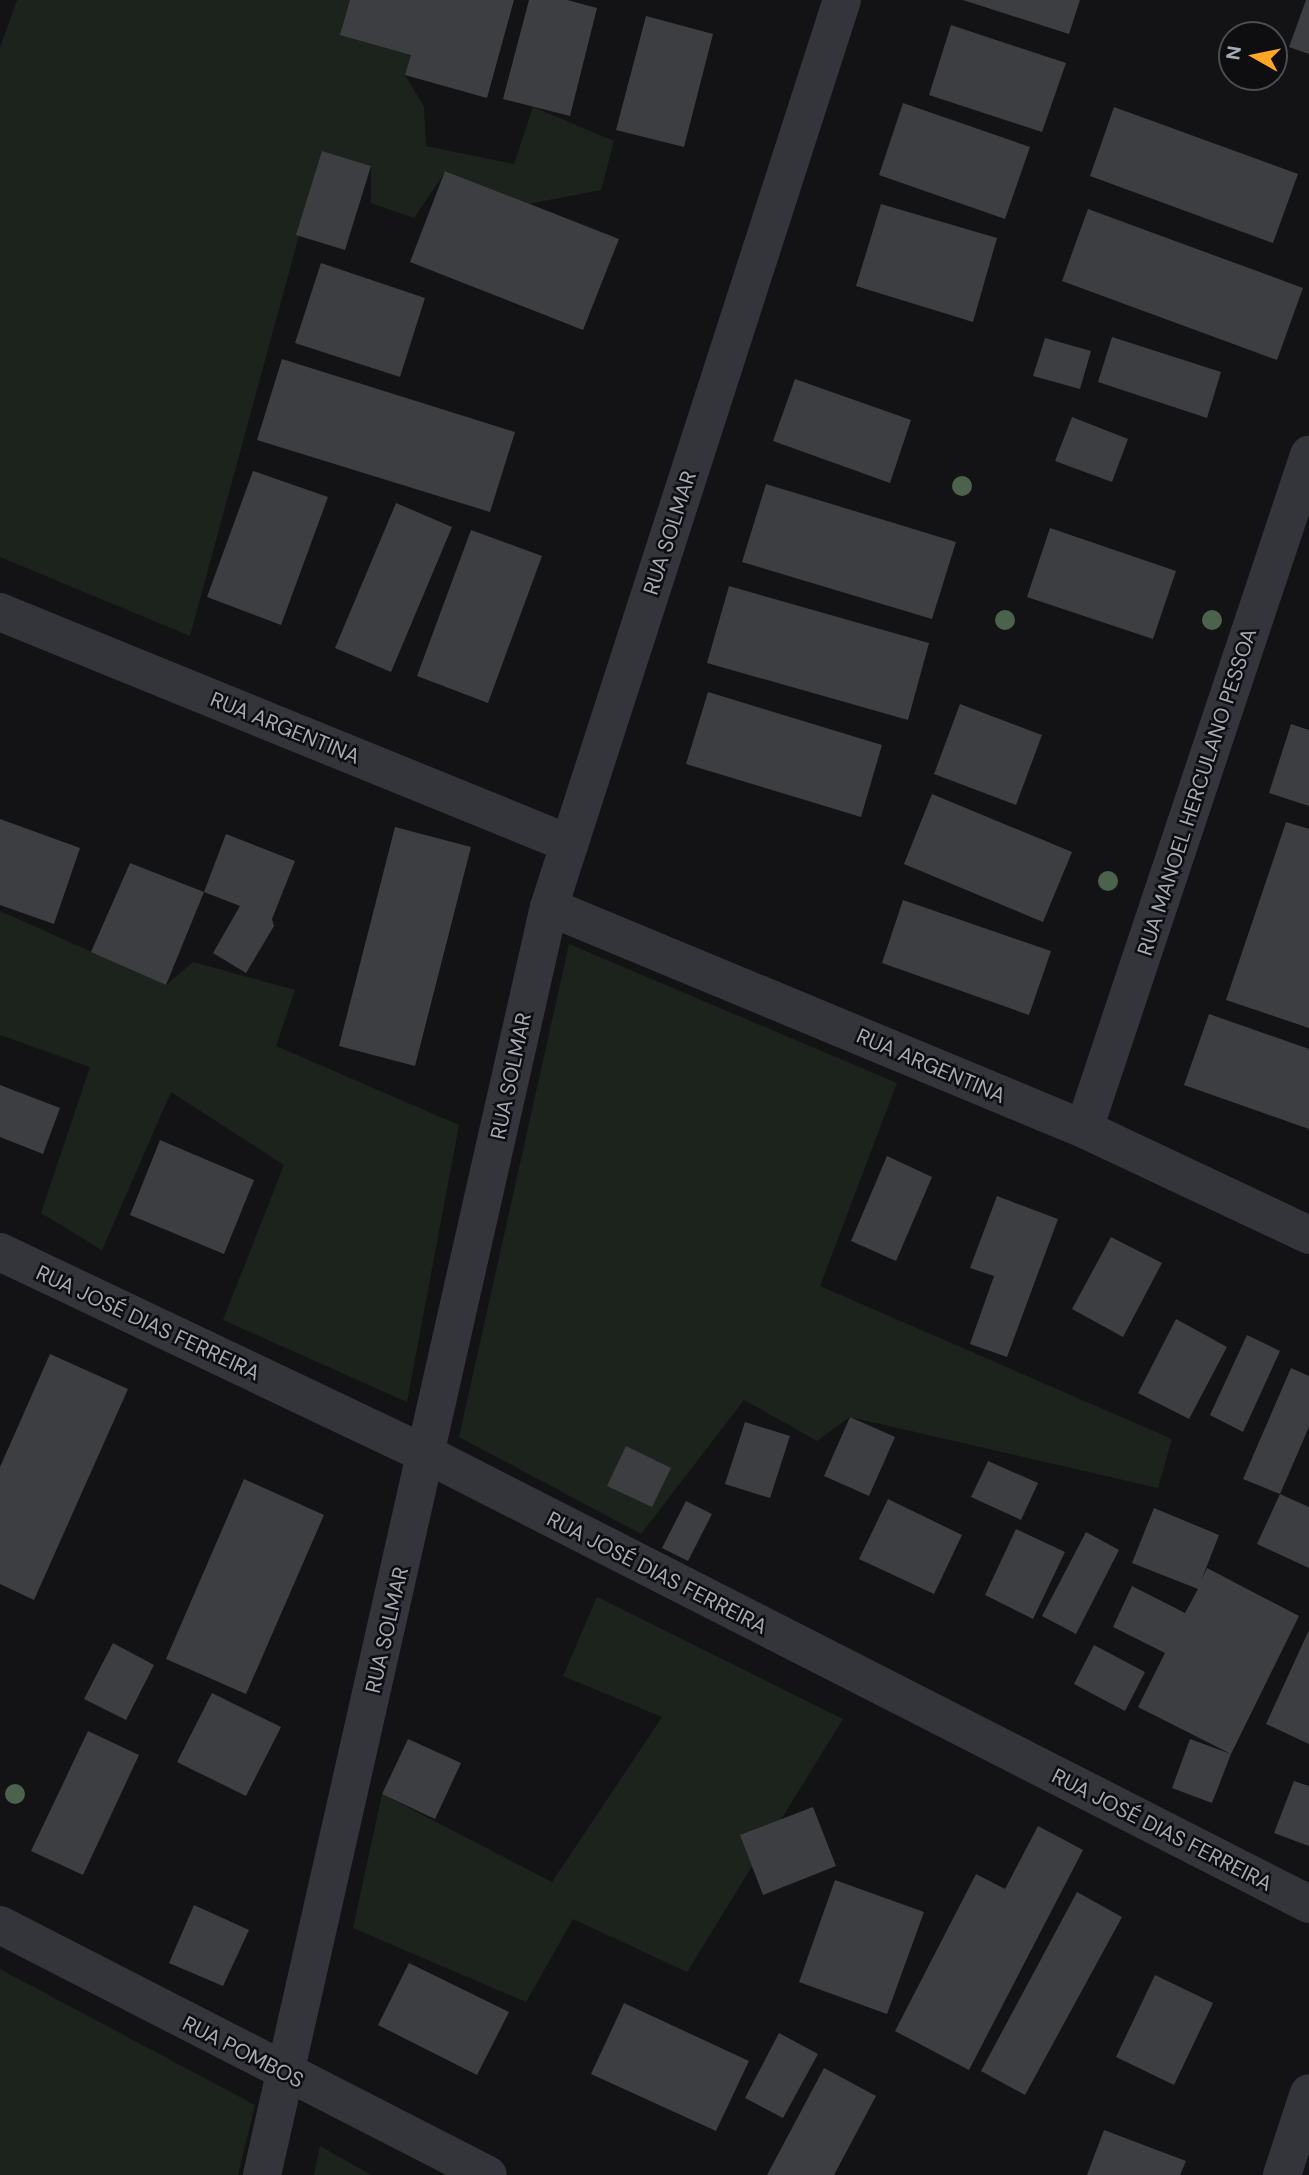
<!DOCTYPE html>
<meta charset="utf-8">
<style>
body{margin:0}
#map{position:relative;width:1309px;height:2175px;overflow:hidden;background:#131315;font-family:"DM Sans",sans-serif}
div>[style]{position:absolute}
.green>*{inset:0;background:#1b231c}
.building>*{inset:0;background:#3d3e42}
.street>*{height:38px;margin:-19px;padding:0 19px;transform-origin:19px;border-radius:19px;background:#34353a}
.trees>*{width:20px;height:20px;margin:-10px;border-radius:50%;background:#4b624c}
span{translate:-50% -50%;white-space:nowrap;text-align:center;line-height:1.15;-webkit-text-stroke:5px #0e0e10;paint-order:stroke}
.street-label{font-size:21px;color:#a4abb6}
.north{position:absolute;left:1218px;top:21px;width:70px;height:70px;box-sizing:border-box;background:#0e0e10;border:2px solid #4a4d52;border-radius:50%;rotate:279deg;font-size:19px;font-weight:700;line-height:28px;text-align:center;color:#a4abb6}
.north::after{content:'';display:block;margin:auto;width:24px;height:32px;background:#fda623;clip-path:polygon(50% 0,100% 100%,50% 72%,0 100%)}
</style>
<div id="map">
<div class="green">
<div style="clip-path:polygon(17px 0,350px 0,411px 55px,405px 75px,424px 107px,426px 146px,514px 164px,533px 107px,614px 141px,601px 190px,528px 204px,446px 171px,414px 218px,371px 203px,371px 166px,322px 151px,190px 636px,0 557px,0 48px)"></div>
<div style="clip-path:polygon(0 911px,166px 985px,193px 962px,295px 990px,276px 1046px,459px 1125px,407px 1402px,223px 1320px,284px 1165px,171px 1092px,102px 1250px,41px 1213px,90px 1067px,0 1035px)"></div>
<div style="clip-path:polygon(569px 944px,897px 1083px,820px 1286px,1172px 1439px,1158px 1488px,850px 1417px,817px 1441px,744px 1400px,641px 1534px,459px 1437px)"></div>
<div style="clip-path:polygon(597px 1597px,843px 1719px,687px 1972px,573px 1919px,526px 2002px,353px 1928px,382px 1794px,552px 1882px,662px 1717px,563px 1676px)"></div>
<div style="clip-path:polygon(0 1969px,255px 2105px,238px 2175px,0 2175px)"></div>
<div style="clip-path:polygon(320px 2146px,371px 2175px,314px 2175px)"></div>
</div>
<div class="building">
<div style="clip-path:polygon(350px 0,514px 0,487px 98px,405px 75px,411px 55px,340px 35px)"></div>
<div style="clip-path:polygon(529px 0,567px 0,597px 8px,570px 116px,503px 99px)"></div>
<div style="clip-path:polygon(963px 0,1080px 0,1069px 34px)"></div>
<div style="clip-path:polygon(1306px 0,1309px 0,1309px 54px,1289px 47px)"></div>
<div style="clip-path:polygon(646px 16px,713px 34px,684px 147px,616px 130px)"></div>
<div style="clip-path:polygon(951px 25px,1066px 63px,1042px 132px,929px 95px)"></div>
<div style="clip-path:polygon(903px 103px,1030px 147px,1005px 219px,879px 175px)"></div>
<div style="clip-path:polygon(1114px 107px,1298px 174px,1273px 243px,1090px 176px)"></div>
<div style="clip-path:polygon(322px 151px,371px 166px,345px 250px,296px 235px)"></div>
<div style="clip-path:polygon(445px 171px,619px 239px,583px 330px,410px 262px)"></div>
<div style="clip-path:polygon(881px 204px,997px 238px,973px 322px,856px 286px)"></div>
<div style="clip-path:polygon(1088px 209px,1303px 288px,1277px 360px,1062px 281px)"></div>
<div style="clip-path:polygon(321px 263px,425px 298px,400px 377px,295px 343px)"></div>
<div style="clip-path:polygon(1112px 337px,1221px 372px,1207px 418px,1098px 382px)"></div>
<div style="clip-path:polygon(1045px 338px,1091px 351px,1080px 389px,1033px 376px)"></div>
<div style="clip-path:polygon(282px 359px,515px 432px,490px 512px,257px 440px)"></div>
<div style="clip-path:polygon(795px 379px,911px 420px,890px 483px,773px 441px)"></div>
<div style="clip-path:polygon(1072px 417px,1128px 439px,1112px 482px,1055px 461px)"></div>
<div style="clip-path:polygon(253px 471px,328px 497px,281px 625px,207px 597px)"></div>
<div style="clip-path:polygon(766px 484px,956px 542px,932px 619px,742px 562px)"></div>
<div style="clip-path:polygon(396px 503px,452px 527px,391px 672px,335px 648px)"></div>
<div style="clip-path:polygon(1050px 528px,1176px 571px,1153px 639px,1027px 597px)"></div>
<div style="clip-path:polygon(471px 530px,542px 556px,488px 703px,417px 676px)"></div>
<div style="clip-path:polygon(729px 586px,929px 643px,908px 720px,707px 663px)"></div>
<div style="clip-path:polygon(708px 692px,882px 745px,861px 817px,686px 764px)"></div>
<div style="clip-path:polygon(960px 704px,1042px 735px,1016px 805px,934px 774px)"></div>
<div style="clip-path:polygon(1291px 724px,1309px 730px,1309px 806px,1269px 793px)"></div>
<div style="clip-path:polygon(932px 794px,1072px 852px,1043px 922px,904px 864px)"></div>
<div style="clip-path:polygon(0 819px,80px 848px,54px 924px,0 905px)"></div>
<div style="clip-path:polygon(1286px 822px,1309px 829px,1309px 1028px,1226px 1000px)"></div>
<div style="clip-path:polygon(395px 827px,471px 847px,415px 1066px,339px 1046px)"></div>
<div style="clip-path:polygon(226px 834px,295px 861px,272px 919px,274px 926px,246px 973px,213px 953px,240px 906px,204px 892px,166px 985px,91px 952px,130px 863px,204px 892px)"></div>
<div style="clip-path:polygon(903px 900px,1051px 951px,1029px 1015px,882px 963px)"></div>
<div style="clip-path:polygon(1209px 1014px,1309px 1049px,1309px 1129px,1184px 1085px)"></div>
<div style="clip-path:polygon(0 1085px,60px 1108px,43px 1154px,0 1137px)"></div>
<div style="clip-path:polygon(160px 1140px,254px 1180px,224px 1254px,130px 1215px)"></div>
<div style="clip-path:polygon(887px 1156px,932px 1177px,896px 1261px,851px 1241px)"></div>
<div style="clip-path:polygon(997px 1196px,1058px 1219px,1007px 1357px,970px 1344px,994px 1276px,970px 1268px)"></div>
<div style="clip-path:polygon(1111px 1237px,1162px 1263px,1123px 1337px,1072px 1309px)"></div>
<div style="clip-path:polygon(1176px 1319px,1227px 1347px,1189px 1419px,1138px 1393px)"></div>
<div style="clip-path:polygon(1247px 1335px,1280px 1351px,1243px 1432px,1210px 1415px)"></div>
<div style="clip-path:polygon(50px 1354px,128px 1389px,34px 1600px,0 1584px,0 1467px)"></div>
<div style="clip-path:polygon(1291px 1368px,1309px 1376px,1309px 1427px,1280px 1494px,1243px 1479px)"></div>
<div style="clip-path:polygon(850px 1417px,895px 1437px,869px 1496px,824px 1476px)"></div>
<div style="clip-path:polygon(745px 1422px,790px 1436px,770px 1498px,725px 1484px)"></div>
<div style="clip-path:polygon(626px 1446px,671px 1468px,652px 1507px,607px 1486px)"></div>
<div style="clip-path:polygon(988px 1461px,1038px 1483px,1021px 1520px,971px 1497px)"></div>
<div style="clip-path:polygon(244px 1479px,324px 1515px,246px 1694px,166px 1659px)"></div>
<div style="clip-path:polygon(1280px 1494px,1309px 1507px,1309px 1568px,1257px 1544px)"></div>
<div style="clip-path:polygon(888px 1499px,962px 1535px,934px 1594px,859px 1559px)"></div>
<div style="clip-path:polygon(686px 1501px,712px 1514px,688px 1561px,662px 1548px)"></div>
<div style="clip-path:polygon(1154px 1508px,1219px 1535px,1201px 1581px,1207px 1568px,1299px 1616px,1231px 1754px,1212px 1803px,1172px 1788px,1190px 1739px,1231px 1754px,1138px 1707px,1165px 1653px,1113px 1627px,1132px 1586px,1185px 1613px,1198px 1589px,1132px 1563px)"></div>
<div style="clip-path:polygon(1016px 1529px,1065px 1552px,1033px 1619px,985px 1595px)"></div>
<div style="clip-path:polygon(1086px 1532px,1119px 1550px,1076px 1634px,1042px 1616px)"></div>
<div style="clip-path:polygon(1309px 1630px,1309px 1744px,1266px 1724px)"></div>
<div style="clip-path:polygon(113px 1643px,154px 1665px,126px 1720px,84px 1699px)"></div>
<div style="clip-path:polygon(1094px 1645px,1145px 1672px,1125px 1711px,1074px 1684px)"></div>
<div style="clip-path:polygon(212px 1693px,281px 1727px,246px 1796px,177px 1762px)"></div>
<div style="clip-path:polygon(88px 1731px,139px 1755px,83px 1875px,31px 1851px)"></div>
<div style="clip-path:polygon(408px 1739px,461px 1763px,435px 1819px,382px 1794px)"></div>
<div style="clip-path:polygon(1294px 1781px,1309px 1786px,1309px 1846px,1274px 1833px)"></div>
<div style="clip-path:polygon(813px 1807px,836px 1866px,763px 1895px,740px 1835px)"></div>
<div style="clip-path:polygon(1038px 1826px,1083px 1850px,969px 2070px,895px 2031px,976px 1874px,1005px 1889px)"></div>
<div style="clip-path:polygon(835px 1880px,924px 1912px,887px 2014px,799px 1982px)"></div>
<div style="clip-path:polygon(1077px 1892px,1122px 1917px,1025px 2095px,981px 2071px)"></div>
<div style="clip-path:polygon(194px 1905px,249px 1930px,223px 1986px,169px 1963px)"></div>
<div style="clip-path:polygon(409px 1963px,509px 2012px,477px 2075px,378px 2025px)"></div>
<div style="clip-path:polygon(1155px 1975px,1213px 2003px,1174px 2085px,1116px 2057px)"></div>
<div style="clip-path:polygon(624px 2003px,749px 2061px,716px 2131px,591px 2074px)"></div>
<div style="clip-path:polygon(779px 2033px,818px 2054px,783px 2118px,745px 2098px)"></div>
<div style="clip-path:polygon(824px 2068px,876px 2096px,834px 2175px,767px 2175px)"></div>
<div style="clip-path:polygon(1104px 2130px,1186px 2161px,1180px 2175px,1087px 2175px)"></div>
</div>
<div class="street">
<div style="left:0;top:612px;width:615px;rotate:22.15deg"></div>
<div style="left:549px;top:907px;width:579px;rotate:22.54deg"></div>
<div style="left:1084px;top:1129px;width:249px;rotate:25.2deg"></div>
<div style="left:1084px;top:1129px;width:711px;rotate:-71.54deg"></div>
<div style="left:0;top:1252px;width:474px;rotate:25.4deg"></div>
<div style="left:428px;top:1455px;width:989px;rotate:27.01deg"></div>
<div style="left:0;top:1925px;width:548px;rotate:27.13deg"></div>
<div style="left:262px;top:2175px;width:1300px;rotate:-77.25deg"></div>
<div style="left:549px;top:907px;width:953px;rotate:-72.1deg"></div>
<div style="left:1282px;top:2175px;width:86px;rotate:-71.8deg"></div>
</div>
<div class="trees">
<div style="left:962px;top:486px"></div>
<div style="left:1005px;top:620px"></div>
<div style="left:1212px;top:620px"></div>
<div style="left:1108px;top:881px"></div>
<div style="left:15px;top:1794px"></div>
</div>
<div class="street-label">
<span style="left:670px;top:533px;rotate:-72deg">RUA SOLMAR</span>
<span style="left:285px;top:728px;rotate:22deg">RUA ARGENTINA</span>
<span style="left:1197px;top:792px;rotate:-72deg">RUA MANOEL HERCULANO PESSOA</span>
<span style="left:931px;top:1066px;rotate:23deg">RUA ARGENTINA</span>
<span style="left:511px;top:1076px;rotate:-78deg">RUA SOLMAR</span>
<span style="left:148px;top:1323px;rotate:25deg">RUA JOSÉ DIAS FERREIRA</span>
<span style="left:657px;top:1573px;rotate:27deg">RUA JOSÉ DIAS FERREIRA</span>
<span style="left:387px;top:1630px;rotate:-77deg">RUA SOLMAR</span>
<span style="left:1162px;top:1830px;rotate:27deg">RUA JOSÉ DIAS FERREIRA</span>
<span style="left:243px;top:2052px;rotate:27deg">RUA POMBOS</span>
</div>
<div class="north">N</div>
</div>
